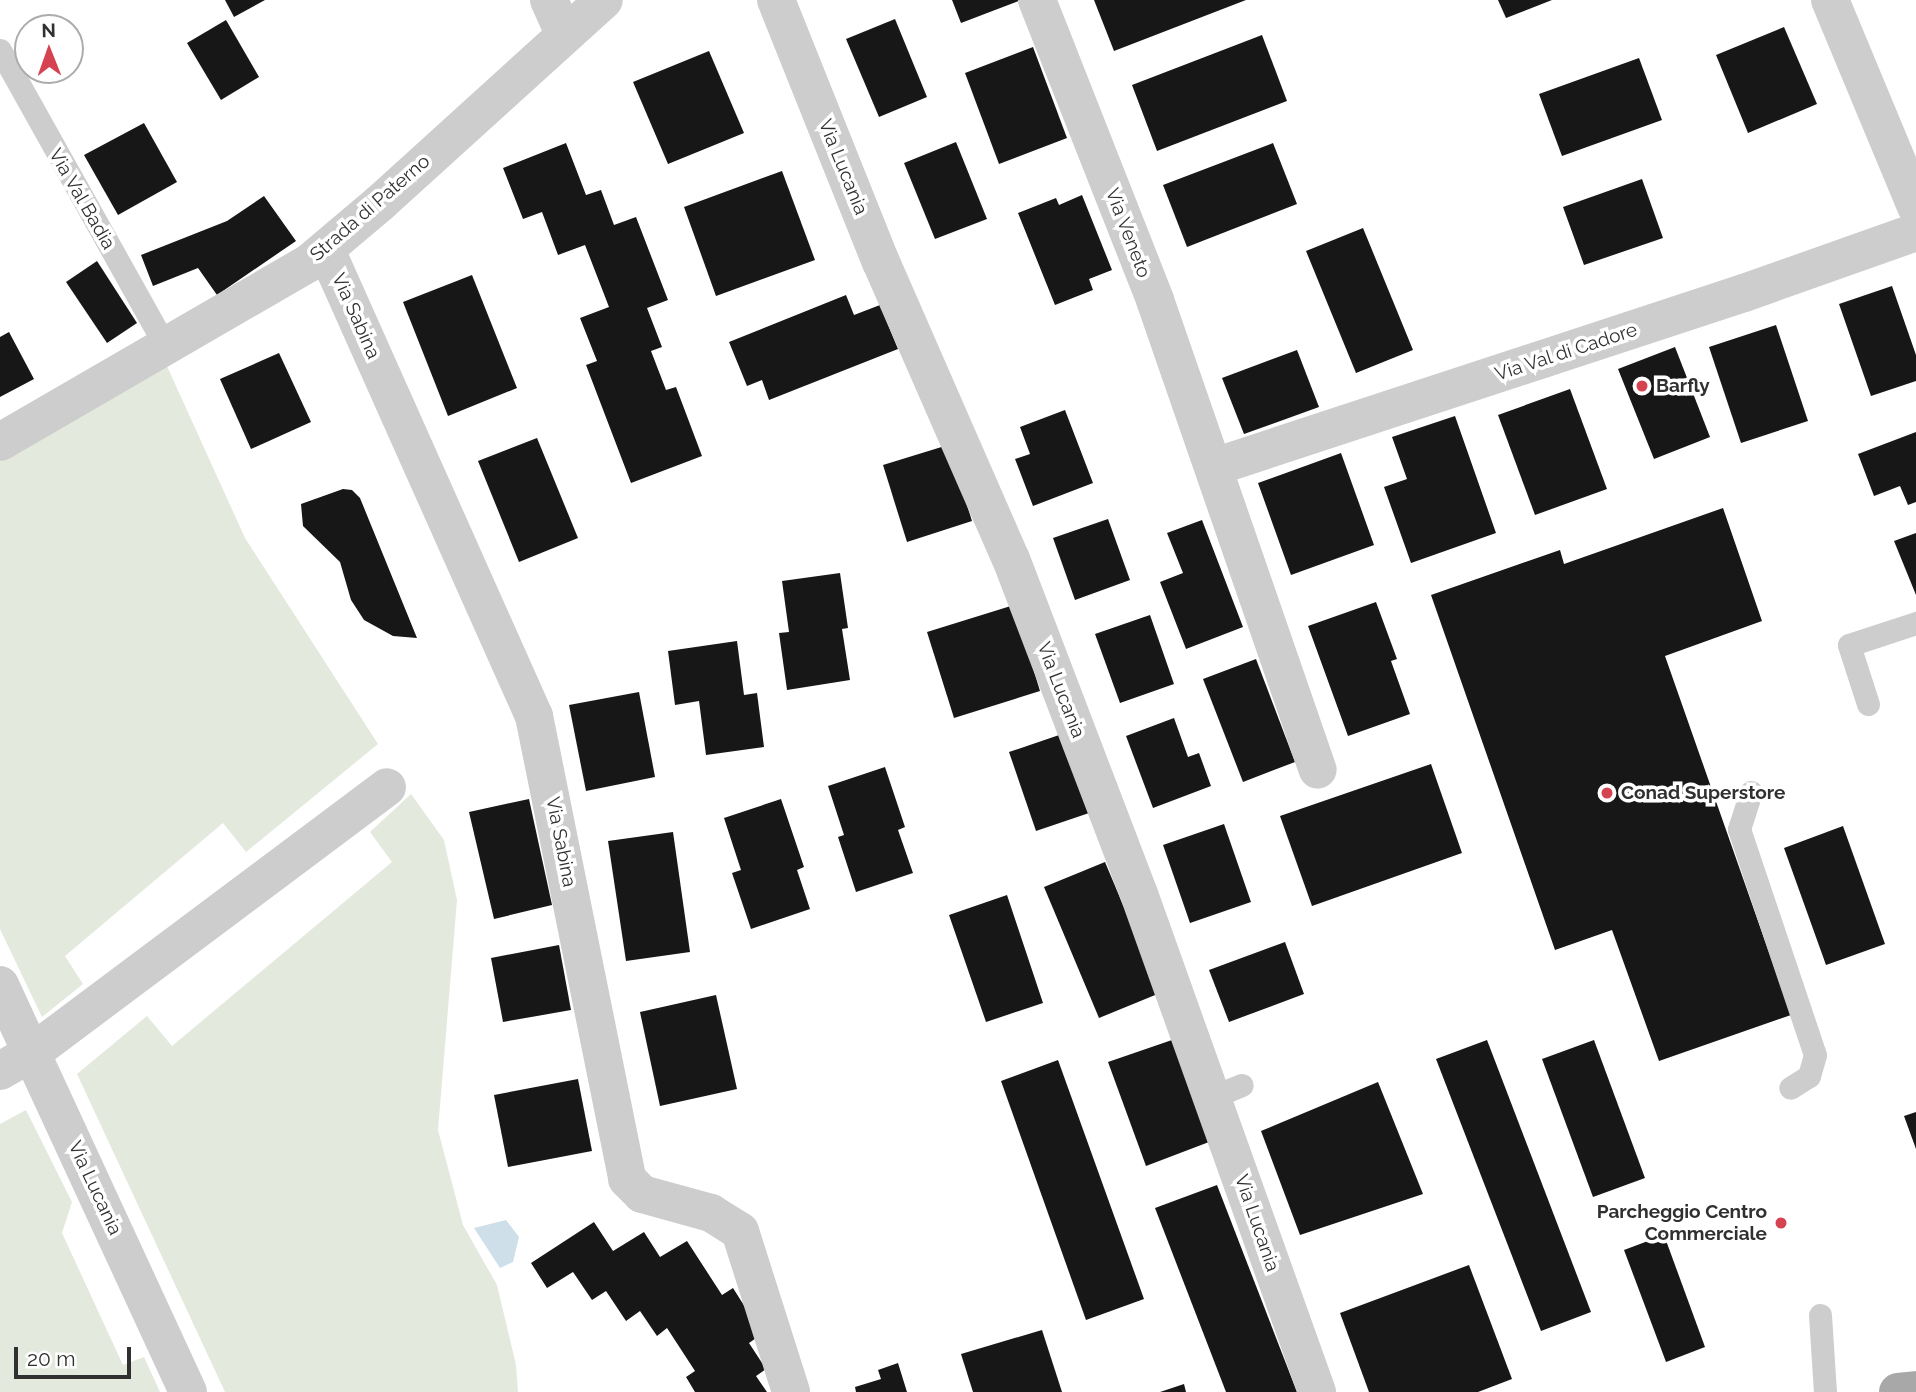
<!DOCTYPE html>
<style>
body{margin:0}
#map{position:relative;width:1916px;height:1392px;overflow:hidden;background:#fff;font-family:Raleway,sans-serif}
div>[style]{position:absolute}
.green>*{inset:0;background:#e3e9dd}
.water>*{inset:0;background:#cedfe9}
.building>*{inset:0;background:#171717}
.lane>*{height:23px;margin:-11.5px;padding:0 11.5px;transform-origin:11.5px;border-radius:11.5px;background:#cdcdcd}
.street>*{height:38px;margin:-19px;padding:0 19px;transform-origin:19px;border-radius:19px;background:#cdcdcd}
.primary>*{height:38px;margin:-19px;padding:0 19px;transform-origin:19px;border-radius:19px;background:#a8a8a8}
.dots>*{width:19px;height:19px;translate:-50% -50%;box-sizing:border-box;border:4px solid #fff;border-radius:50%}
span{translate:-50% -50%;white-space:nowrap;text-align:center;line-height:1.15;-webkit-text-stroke:7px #fff;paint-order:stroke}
.street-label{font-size:19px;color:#303030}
.poi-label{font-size:19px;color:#303030;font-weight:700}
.left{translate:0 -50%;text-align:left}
.right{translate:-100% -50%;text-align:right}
.north{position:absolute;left:14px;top:14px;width:70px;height:70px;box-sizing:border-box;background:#fff;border:2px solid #acacac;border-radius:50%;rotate:359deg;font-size:19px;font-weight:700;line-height:28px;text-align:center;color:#303030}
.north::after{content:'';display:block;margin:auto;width:24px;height:32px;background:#d64350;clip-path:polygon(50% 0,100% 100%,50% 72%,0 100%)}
.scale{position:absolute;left:14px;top:1347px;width:117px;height:32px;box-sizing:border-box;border:4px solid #303030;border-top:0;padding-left:9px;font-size:21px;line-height:24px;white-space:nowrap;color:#303030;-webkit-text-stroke:5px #fff;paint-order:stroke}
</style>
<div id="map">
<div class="green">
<div style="clip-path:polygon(166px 364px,245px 538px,378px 744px,246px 852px,223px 823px,65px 956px,83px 984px,42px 1017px,0 929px,0 462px)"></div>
<div style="clip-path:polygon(411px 794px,444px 840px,457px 900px,438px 1130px,463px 1225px,497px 1285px,516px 1365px,518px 1392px,225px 1392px,77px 1074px,147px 1016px,172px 1046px,392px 862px,370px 832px)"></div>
<div style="clip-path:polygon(26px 1110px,72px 1202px,62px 1233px,123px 1365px,144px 1357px,160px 1392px,0 1392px,0 1124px)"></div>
</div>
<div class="water">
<div style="clip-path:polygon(506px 1220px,519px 1237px,513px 1262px,500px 1268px,474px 1228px)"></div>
</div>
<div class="building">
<div style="clip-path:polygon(225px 0,265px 0,234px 17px)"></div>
<div style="clip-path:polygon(952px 0,1021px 0,961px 23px)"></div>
<div style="clip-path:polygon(1094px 0,1246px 0,1114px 51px)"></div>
<div style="clip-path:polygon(1498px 0,1552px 0,1506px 18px)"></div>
<div style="clip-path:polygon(895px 19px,927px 97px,879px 117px,846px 39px)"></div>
<div style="clip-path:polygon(226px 20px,259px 77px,221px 100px,187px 43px)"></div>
<div style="clip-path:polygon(1784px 27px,1817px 104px,1748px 133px,1716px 55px)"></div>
<div style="clip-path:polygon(1262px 35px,1287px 101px,1157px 151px,1132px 85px)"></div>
<div style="clip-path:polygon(1033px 47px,1067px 138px,999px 164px,965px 73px)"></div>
<div style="clip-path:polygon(709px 51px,744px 133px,668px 164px,633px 82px)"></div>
<div style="clip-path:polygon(1639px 58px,1662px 120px,1562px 156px,1539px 94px)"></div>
<div style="clip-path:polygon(144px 123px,177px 182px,118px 215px,84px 155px)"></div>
<div style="clip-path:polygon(956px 142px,987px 219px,935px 239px,904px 163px)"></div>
<div style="clip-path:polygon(566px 143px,586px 195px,601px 190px,614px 225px,636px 217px,668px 300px,647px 308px,662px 347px,651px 351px,666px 390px,676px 387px,702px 456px,631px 483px,586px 365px,597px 361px,580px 318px,609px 307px,585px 245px,558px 255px,542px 212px,523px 219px,503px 168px)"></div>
<div style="clip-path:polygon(1273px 143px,1297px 204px,1187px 247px,1163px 185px)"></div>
<div style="clip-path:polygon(782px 171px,815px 260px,716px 296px,684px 207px)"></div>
<div style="clip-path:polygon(1642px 179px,1663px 238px,1584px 265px,1563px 207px)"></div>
<div style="clip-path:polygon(1082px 195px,1112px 270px,1089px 279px,1093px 290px,1055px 305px,1018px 213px,1056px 198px,1059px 205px)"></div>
<div style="clip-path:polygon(264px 196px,296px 241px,217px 295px,198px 268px,153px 286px,141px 255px,227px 221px)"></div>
<div style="clip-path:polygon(1363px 228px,1413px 350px,1356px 373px,1306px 251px)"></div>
<div style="clip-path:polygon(97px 261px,137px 323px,107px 343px,66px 282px)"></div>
<div style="clip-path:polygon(472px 275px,517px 388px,448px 416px,403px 302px)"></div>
<div style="clip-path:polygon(1892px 286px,1916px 355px,1916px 381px,1871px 396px,1839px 304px)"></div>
<div style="clip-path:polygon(846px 295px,854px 315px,880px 305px,898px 349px,769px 400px,762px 380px,747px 386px,729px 342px)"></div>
<div style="clip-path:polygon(1776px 325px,1808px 421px,1741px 443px,1709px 347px)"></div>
<div style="clip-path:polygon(9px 332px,34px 379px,0 397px,0 337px)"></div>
<div style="clip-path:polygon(1675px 347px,1710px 437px,1654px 459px,1618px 369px)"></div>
<div style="clip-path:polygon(1297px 350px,1319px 407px,1244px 434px,1222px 378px)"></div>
<div style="clip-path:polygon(279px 353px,311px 422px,251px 449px,220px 379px)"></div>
<div style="clip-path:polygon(1570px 389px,1607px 489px,1535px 515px,1498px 415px)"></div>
<div style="clip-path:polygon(1065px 410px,1093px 483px,1033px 506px,1015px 459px,1030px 454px,1020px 427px)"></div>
<div style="clip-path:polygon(1455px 416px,1496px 533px,1411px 563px,1384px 487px,1407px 479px,1392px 437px)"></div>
<div style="clip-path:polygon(1916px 432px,1916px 502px,1908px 505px,1900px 486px,1874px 496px,1858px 454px)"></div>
<div style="clip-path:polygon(537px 438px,578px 538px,519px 562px,478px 461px)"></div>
<div style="clip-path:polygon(948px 445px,972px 521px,907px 542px,883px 465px)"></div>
<div style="clip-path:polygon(1341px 453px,1374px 545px,1291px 575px,1258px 483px)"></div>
<div style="clip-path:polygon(343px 489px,352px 490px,360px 498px,417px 638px,393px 636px,364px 620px,351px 600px,340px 562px,303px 526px,301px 504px)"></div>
<div style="clip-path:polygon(1723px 508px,1762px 621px,1665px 656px,1791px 1015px,1659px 1061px,1612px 930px,1555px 950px,1431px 595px,1560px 550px,1564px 564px)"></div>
<div style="clip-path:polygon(1108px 519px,1130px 580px,1075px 600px,1053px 538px)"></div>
<div style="clip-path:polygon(1202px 520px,1243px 627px,1186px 649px,1160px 582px,1183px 573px,1167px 533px)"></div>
<div style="clip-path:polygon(1916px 533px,1916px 595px,1894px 541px)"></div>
<div style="clip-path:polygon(840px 573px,848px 628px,842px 629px,850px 680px,787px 690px,779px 633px,789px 632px,782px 581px)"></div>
<div style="clip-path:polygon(1376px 602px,1397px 659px,1391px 661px,1410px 714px,1348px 736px,1308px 626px)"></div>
<div style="clip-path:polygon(1014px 605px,1040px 691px,954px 718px,927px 632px)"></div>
<div style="clip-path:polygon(1150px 615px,1174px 684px,1120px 703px,1095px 634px)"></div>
<div style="clip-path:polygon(737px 641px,744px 695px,757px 693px,764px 747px,706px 755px,699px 701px,675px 705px,668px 651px)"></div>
<div style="clip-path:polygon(1256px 659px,1295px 762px,1243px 782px,1203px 679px)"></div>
<div style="clip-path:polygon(639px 692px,655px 777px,586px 791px,569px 705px)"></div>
<div style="clip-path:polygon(1174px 718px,1188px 757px,1199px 753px,1211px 786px,1153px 808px,1126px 736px)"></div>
<div style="clip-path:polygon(1065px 733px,1092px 812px,1036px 831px,1009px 752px)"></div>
<div style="clip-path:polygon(1431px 764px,1462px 853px,1312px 906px,1280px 816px)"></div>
<div style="clip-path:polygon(885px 767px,905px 827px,898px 830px,913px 873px,856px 892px,838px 837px,844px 835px,828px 786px)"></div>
<div style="clip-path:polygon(529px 799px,552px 905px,494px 919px,469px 812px)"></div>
<div style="clip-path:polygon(781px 799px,804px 867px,797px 870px,810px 909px,751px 929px,732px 873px,741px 870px,724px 818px)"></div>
<div style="clip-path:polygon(1224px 824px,1251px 902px,1190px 923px,1163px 845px)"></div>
<div style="clip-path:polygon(1843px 826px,1885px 944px,1826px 965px,1784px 848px)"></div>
<div style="clip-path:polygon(673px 832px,690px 952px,626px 961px,608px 841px)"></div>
<div style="clip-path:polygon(1105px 862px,1160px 993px,1099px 1018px,1044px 887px)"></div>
<div style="clip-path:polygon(1007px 895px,1043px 1003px,986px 1022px,949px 915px)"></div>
<div style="clip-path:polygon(1285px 942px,1304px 994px,1229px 1022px,1209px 970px)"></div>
<div style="clip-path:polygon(559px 945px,571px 1010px,503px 1022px,491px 958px)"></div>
<div style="clip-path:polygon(716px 995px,737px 1089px,660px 1106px,640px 1012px)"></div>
<div style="clip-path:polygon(1172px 1040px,1209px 1142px,1146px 1166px,1108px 1062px)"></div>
<div style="clip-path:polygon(1487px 1040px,1591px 1312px,1541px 1331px,1436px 1059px)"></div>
<div style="clip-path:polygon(1594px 1040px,1645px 1178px,1593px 1197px,1542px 1059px)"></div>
<div style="clip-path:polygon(1058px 1060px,1144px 1299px,1086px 1320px,1001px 1081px)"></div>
<div style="clip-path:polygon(578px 1079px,592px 1151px,508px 1167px,494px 1095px)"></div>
<div style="clip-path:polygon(1378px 1082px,1423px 1194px,1300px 1235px,1261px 1131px)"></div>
<div style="clip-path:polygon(1916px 1112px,1916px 1149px,1904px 1116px)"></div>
<div style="clip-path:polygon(1217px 1185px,1297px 1392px,1226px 1392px,1155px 1208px)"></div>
<div style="clip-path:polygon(594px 1222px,613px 1251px,644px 1232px,660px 1257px,687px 1241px,722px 1295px,733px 1288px,762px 1334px,749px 1343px,766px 1369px,756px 1376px,767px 1392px,695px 1392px,686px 1377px,695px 1371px,667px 1328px,657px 1336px,640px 1311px,626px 1321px,606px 1291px,592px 1300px,573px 1272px,547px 1288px,531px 1263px)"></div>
<div style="clip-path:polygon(1664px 1235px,1705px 1347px,1666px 1362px,1624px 1250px)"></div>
<div style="clip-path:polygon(1469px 1265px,1512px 1379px,1478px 1392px,1369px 1392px,1340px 1313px)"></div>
<div style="clip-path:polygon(1042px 1330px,1062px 1392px,973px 1392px,961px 1354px)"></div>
<div style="clip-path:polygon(898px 1363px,907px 1392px,856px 1392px,855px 1387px,881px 1379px,878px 1370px)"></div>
<div style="clip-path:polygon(1184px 1384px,1186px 1392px,1160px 1392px)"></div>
</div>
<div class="lane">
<div style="left:0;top:50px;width:340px;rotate:60.8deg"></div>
<div style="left:1868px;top:704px;width:62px;rotate:-107.9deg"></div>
<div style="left:1849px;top:645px;width:71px;rotate:-18.2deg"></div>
<div style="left:1751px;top:792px;width:39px;rotate:108deg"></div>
<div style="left:1739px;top:829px;width:238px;rotate:71.4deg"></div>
<div style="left:1815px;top:1055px;width:22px;rotate:106deg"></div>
<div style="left:1809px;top:1076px;width:22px;rotate:148deg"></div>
<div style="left:1212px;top:1097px;width:32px;rotate:-22deg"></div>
<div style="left:1820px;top:1315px;width:77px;rotate:86.3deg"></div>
</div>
<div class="street">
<div style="left:549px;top:0;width:36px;rotate:66deg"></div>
<div style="left:776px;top:0;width:282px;rotate:68.2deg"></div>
<div style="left:881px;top:262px;width:324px;rotate:66.4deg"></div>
<div style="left:1011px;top:559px;width:359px;rotate:69.1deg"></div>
<div style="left:1139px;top:894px;width:529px;rotate:70.33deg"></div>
<div style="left:1037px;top:0;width:322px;rotate:68.5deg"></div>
<div style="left:1155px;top:300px;width:497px;rotate:70.9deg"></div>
<div style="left:1830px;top:0;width:224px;rotate:67.4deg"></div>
<div style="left:326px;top:250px;width:510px;rotate:65.95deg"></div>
<div style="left:534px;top:716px;width:472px;rotate:78.6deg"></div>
<div style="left:627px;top:1179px;width:21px;rotate:45deg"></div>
<div style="left:642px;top:1194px;width:72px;rotate:15.4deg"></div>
<div style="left:711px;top:1213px;width:34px;rotate:32deg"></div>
<div style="left:740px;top:1231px;width:169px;rotate:72.4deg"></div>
<div style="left:0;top:442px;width:357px;rotate:-30.1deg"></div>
<div style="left:309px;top:263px;width:93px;rotate:-40.2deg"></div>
<div style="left:380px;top:203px;width:302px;rotate:-42.2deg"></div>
<div style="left:1214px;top:467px;width:558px;rotate:-18.18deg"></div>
<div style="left:1744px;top:293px;width:182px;rotate:-19.5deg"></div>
<div style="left:0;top:985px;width:448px;rotate:65.2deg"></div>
<div style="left:0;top:1071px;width:38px;rotate:-30deg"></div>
<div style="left:33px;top:1052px;width:442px;rotate:-36.8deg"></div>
</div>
<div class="primary">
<div style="left:1898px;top:1392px;width:18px;rotate:-6deg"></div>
</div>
<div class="dots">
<div style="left:1642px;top:386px;background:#d64350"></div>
<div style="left:1607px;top:793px;background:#d64350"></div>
<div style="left:1781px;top:1223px;background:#d64350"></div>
</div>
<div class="street-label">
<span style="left:843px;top:167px;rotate:68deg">Via Lucania</span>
<span style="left:82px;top:199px;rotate:60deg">Via Val Badia</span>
<span style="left:370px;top:208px;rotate:-41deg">Strada di Paterno</span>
<span style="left:1128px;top:233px;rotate:69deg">Via Veneto</span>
<span style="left:356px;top:316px;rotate:66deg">Via Sabina</span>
<span style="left:1566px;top:352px;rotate:-18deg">Via Val di Cadore</span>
<span style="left:1061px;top:690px;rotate:69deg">Via Lucania</span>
<span style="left:561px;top:842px;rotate:79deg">Via Sabina</span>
<span style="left:95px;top:1188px;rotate:65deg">Via Lucania</span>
<span style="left:1257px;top:1223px;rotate:71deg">Via Lucania</span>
</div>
<div class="poi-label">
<span class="left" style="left:1656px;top:386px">Barfly</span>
<span class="left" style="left:1621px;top:793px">Conad Superstore</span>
<span class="right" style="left:1767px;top:1223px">Parcheggio Centro<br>Commerciale</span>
</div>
<div class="north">N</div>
<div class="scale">20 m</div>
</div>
